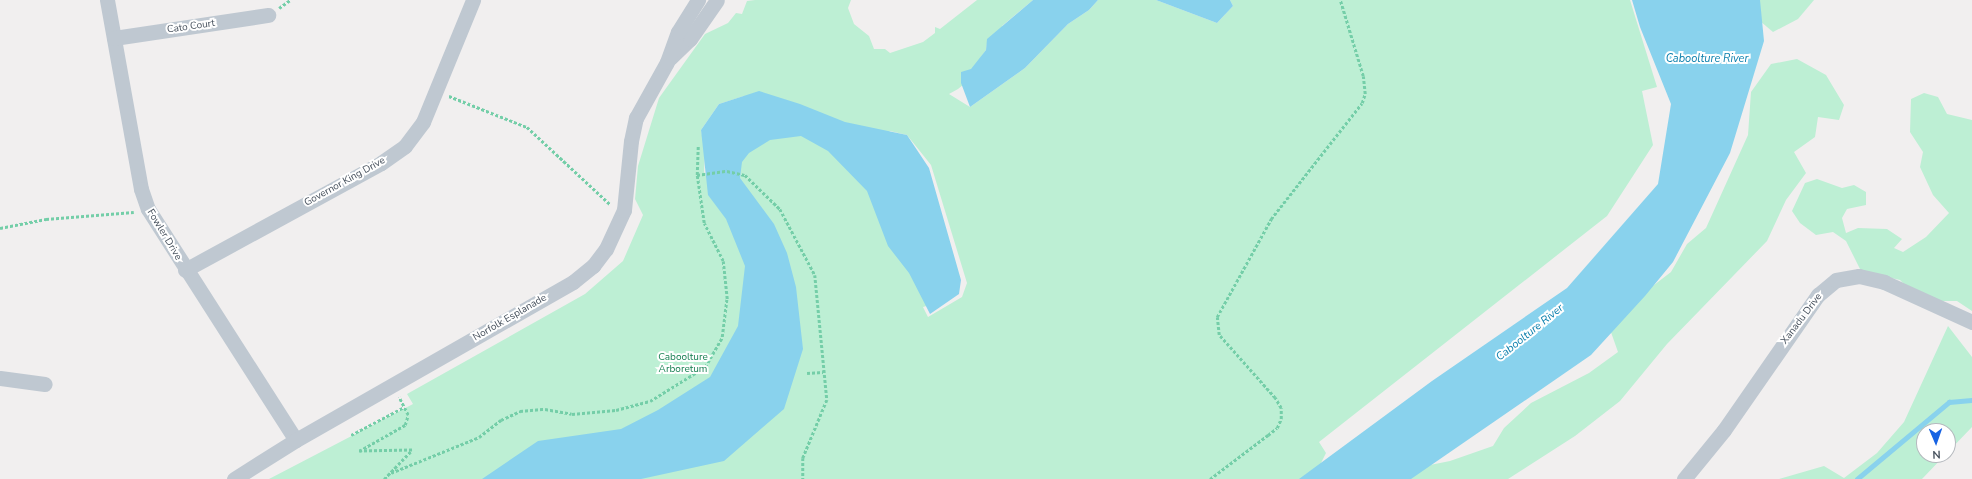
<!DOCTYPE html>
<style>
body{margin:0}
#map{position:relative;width:1972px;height:479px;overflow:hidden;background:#f1efef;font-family:"Nunito Sans",sans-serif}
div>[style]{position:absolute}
.green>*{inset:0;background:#bdefd4}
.water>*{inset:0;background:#89d2ed}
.stream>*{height:4.5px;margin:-2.25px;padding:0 2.25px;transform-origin:2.25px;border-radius:2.25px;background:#89d2ed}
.path>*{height:2.5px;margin-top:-1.25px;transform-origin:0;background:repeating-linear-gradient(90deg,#74cea8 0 3px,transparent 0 5px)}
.minor>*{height:15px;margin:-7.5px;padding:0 7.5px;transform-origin:7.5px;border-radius:7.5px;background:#bfc8d1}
span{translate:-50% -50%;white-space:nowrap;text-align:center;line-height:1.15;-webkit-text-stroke:4px #fff;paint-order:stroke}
.street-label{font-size:10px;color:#47515d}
.park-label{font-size:10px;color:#167f51}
.water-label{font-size:11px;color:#0b7fac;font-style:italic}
.north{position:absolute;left:1916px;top:423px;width:40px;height:40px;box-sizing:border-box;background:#fff;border:1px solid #b5b9be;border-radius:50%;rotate:178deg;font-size:11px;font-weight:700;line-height:16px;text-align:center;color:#47515d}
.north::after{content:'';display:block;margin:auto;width:14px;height:18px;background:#1763e3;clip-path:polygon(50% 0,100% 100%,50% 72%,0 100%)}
</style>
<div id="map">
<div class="green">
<div style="clip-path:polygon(evenodd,755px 0,851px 0,848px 8px,854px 24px,869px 36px,874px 49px,885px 49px,890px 53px,923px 42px,935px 33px,935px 27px,940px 29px,977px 0,1033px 0,1002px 26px,1005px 33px,999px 43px,991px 46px,987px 43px,986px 50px,981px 57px,982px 66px,970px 74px,969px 80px,958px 89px,949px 94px,970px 107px,1025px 68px,1068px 24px,1089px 10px,1098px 0,1156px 0,1217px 23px,1233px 6px,1230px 0,1630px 0,1657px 87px,1642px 91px,1653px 145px,1607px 216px,1319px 442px,1326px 453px,1316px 473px,1308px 479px,269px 479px,413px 404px,407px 394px,585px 294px,623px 261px,643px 215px,635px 199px,638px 166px,659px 98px,705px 34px,728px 23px,736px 13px,742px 14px,747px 1px,755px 0,744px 96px,781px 103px,805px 115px,813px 129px,825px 126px,846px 130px,856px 143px,870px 144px,877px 135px,885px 137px,890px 131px,907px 135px,931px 165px,967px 283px,962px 297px,928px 317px,923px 307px,930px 305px,915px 271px,894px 245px,867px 182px,851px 162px,822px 139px,798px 128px,767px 126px,745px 137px,731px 159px,735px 172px,704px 173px,705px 151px,701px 130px,719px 104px,744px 96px)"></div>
<div style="clip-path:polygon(1754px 0,1814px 0,1798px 19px,1773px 32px,1760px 21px)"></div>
<div style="clip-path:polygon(1797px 59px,1826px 75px,1844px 105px,1839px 120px,1818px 117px,1815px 137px,1794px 152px,1806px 173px,1786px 200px,1767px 241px,1667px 344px,1620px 401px,1575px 436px,1508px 479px,1401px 479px,1415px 468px,1450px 461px,1493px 446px,1504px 428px,1531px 403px,1589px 373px,1618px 352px,1607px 321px,1671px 272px,1687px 244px,1706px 228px,1748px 135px,1751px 92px,1771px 64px)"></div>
<div style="clip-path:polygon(1924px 93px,1938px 97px,1947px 114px,1972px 120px,1972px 311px,1957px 301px,1931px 301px,1912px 292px,1900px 280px,1861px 271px,1846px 241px,1833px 232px,1816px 235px,1800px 223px,1792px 211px,1805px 183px,1817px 179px,1842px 188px,1854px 185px,1866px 192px,1866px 205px,1847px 209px,1842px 218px,1846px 233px,1858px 228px,1887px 229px,1902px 239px,1894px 248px,1903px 252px,1926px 237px,1949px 213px,1933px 195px,1920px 167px,1923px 152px,1910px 132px,1911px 99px)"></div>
<div style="clip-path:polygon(1948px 326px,1972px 357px,1972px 427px,1948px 452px,1948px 431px,1924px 431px,1924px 455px,1945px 455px,1922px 479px,1779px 479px,1824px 466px,1844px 478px,1877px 453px,1904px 422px)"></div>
</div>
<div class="water">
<div style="clip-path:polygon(1033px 0,1098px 0,1089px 10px,1068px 24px,1025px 68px,970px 107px,961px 83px,961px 72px,971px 69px,986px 50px,987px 39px)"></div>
<div style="clip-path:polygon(1156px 0,1230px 0,1233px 6px,1217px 23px)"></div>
<div style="clip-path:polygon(1632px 0,1760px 0,1764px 41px,1730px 153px,1673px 262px,1645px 296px,1591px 355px,1411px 479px,1299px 479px,1432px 381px,1567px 288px,1658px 184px,1671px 104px,1640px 27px)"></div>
<div style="clip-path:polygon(759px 91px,800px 104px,845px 122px,907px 135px,929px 168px,961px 280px,959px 294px,930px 314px,909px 273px,888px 246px,867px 191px,828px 151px,801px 136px,770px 140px,749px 153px,742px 162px,740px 178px,774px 224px,787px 253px,796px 287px,803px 349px,784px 409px,724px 461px,641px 479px,482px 479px,538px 441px,621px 429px,658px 410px,710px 377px,738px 326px,745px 266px,726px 219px,708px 195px,701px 130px,719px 104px)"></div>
</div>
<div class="stream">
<div style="left:1857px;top:479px;width:120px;rotate:-39.9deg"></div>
<div style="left:1949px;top:402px;width:23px;rotate:-5deg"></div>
</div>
<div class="path">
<div style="left:279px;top:8px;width:14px;rotate:-36deg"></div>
<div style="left:449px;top:96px;width:84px;rotate:21.7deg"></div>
<div style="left:527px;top:127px;width:113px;rotate:42.9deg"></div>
<div style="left:697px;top:175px;width:30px;rotate:-88deg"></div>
<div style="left:0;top:228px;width:47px;rotate:-11.1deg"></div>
<div style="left:46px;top:219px;width:88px;rotate:-4.5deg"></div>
<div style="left:807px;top:373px;width:16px;rotate:-4deg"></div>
<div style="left:351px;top:435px;width:60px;rotate:-27.8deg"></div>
<div style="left:391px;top:473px;width:95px;rotate:-22.2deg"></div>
<div style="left:479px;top:437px;width:28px;rotate:-38deg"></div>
<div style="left:501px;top:420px;width:21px;rotate:-25deg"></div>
<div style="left:520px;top:411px;width:25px;rotate:-5deg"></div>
<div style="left:545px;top:409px;width:27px;rotate:10deg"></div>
<div style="left:572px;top:414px;width:44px;rotate:-5.2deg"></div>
<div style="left:616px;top:410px;width:35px;rotate:-15deg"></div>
<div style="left:650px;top:401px;width:65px;rotate:-31.7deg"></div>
<div style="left:705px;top:367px;width:34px;rotate:-60deg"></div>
<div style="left:722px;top:337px;width:38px;rotate:-83deg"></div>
<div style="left:727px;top:299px;width:38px;rotate:-96deg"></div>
<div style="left:723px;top:261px;width:42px;rotate:-116.6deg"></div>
<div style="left:704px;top:223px;width:49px;rotate:-98.3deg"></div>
<div style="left:697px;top:175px;width:30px;rotate:-8deg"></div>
<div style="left:727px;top:171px;width:18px;rotate:13deg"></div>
<div style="left:745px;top:175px;width:49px;rotate:44.2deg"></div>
<div style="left:780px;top:209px;width:75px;rotate:62.1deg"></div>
<div style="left:815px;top:275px;width:126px;rotate:84.5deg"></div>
<div style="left:827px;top:400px;width:63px;rotate:112.5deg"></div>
<div style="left:803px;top:458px;width:21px;rotate:90deg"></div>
<div style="left:384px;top:479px;width:40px;rotate:-46deg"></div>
<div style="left:412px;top:450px;width:53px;rotate:178.9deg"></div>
<div style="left:359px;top:451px;width:53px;rotate:-29.5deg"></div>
<div style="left:405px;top:425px;width:10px;rotate:-73deg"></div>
<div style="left:408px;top:415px;width:20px;rotate:-117deg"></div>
<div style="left:1210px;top:479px;width:73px;rotate:-37.2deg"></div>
<div style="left:1268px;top:435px;width:11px;rotate:-38deg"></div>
<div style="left:1277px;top:428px;width:10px;rotate:-66deg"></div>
<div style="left:1281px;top:419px;width:11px;rotate:-90deg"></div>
<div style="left:1281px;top:408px;width:12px;rotate:-121deg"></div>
<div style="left:1275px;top:398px;width:84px;rotate:-131.6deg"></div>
<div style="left:1219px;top:335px;width:18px;rotate:-96deg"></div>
<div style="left:1217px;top:317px;width:112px;rotate:-61.1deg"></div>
<div style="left:1271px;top:219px;width:147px;rotate:-51.9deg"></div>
<div style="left:1362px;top:103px;width:9px;rotate:-72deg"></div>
<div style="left:1365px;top:94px;width:18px;rotate:-96deg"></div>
<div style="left:1363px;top:76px;width:79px;rotate:-106.8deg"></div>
</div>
<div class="minor">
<div style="left:107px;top:0;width:192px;rotate:79.8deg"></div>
<div style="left:141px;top:189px;width:21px;rotate:71deg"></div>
<div style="left:148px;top:209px;width:274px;rotate:57.4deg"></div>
<div style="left:114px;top:38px;width:156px;rotate:-8.5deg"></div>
<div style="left:670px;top:58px;width:28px;rotate:-44deg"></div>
<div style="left:690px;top:39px;width:47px;rotate:-55.3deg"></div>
<div style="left:185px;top:270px;width:223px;rotate:-28.6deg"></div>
<div style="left:381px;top:163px;width:29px;rotate:-35deg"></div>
<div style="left:405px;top:146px;width:30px;rotate:-53deg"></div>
<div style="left:423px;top:122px;width:132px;rotate:-67.7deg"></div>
<div style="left:0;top:378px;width:45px;rotate:7.6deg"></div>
<div style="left:234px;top:479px;width:73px;rotate:-32.2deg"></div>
<div style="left:296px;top:440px;width:319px;rotate:-29.7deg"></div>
<div style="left:573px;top:282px;width:26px;rotate:-39deg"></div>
<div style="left:593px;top:266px;width:21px;rotate:-53deg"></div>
<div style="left:606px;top:249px;width:43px;rotate:-65.2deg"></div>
<div style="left:624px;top:210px;width:69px;rotate:-84.2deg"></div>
<div style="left:631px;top:141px;width:24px;rotate:-78deg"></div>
<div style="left:636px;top:118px;width:64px;rotate:-61deg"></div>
<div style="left:667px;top:62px;width:32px;rotate:-70deg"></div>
<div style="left:678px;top:32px;width:38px;rotate:-58deg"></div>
<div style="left:1684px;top:479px;width:63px;rotate:-50.8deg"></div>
<div style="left:1724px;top:430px;width:165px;rotate:-55.2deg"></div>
<div style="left:1818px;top:295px;width:23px;rotate:-40deg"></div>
<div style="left:1836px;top:280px;width:23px;rotate:-10deg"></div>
<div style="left:1859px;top:276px;width:26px;rotate:13deg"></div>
<div style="left:1884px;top:282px;width:97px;rotate:24.4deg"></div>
</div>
<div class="street-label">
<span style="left:191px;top:27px;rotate:-8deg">Cato Court</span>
<span style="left:345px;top:182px;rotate:-29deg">Governor King Drive</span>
<span style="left:164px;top:235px;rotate:59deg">Fowler Drive</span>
<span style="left:510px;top:318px;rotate:-30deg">Norfolk Esplanade</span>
<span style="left:1802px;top:319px;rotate:-53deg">Xanadu Drive</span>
</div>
<div class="park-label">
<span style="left:683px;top:363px">Caboolture<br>Arboretum</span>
</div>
<div class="water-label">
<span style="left:1707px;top:59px">Caboolture River</span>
<span style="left:1530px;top:333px;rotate:-39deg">Caboolture River</span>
</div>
<div class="north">N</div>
</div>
